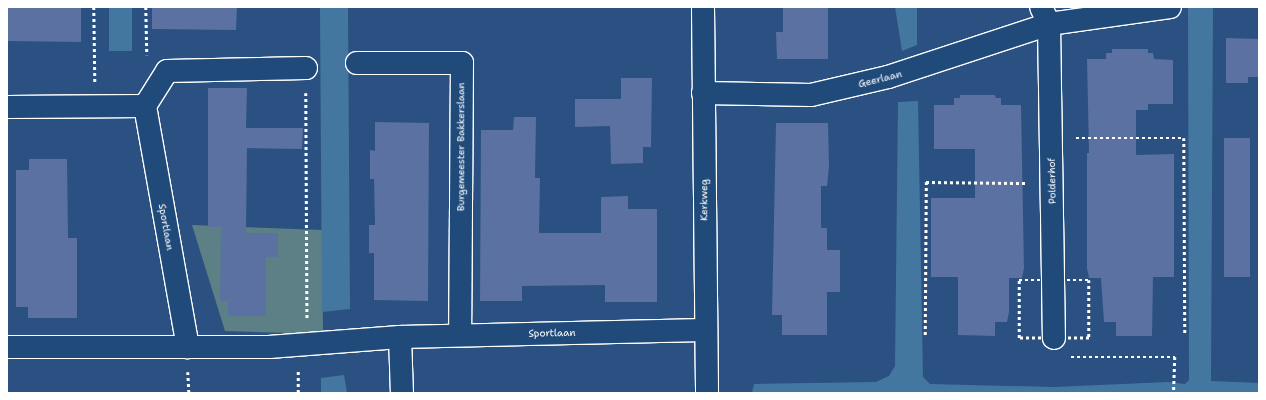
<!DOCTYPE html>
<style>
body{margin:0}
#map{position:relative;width:1266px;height:400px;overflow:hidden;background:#2a5181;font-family:"Shantell Sans",sans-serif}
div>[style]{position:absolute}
.green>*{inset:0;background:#5c8085}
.water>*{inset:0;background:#4377a0}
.building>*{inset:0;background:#5a71a1}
.path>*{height:2.5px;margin-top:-1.25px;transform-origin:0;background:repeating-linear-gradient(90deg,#fff 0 3px,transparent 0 6px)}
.roads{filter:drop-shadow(1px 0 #fff) drop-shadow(-1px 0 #fff) drop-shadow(0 1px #fff) drop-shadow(0 -1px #fff)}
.minor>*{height:22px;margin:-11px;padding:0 11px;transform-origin:11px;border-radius:11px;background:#1f4a7a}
span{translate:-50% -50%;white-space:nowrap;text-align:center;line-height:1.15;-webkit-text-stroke:3px #1f4a7a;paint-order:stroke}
.street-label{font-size:10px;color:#fff}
.frame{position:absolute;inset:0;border:8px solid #fff;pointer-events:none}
</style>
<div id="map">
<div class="green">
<div style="clip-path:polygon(192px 225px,322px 230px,323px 334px,225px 331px)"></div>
</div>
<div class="water">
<div style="clip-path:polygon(109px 7px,132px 7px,132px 51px,109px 51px)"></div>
<div style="clip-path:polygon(320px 7px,348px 7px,350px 309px,322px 312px)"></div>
<div style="clip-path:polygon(895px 7px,917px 7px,917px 45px,902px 51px)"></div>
<div style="clip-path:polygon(1188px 7px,1213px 7px,1211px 381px,1259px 383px,1259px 393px,752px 393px,754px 384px,876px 382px,889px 376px,895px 366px,898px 102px,918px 101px,923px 377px,930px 384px,1054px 387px,1168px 382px,1185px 384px,1189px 380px)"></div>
<div style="clip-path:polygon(344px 375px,347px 393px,321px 393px,321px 378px)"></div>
</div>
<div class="building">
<div style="clip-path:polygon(7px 7px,81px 7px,81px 42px,7px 41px)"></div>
<div style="clip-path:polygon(152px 7px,237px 7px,236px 30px,152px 29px)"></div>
<div style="clip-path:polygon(783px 7px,828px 7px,828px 59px,777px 59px,776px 32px,783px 32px)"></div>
<div style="clip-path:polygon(1226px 38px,1259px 39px,1259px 77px,1248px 77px,1248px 83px,1226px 83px)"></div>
<div style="clip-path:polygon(1112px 49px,1148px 49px,1148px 53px,1153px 53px,1154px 59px,1173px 60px,1173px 104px,1148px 104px,1148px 110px,1136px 110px,1136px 155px,1174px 154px,1174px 277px,1153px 277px,1152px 336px,1116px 336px,1116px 322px,1104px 322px,1101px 278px,1089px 278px,1087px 268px,1087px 153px,1089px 153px,1087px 59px,1106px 59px,1106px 53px,1112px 53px)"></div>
<div style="clip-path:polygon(621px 78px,652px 78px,651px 147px,643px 147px,643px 163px,611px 164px,610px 126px,575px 127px,575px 99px,621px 99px)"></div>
<div style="clip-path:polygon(208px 88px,247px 88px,246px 128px,303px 128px,302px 149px,247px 148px,246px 233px,278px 233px,278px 257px,266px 257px,266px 316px,228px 316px,228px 301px,220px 301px,221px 227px,208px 227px)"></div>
<div style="clip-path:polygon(960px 95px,995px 95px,996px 98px,1001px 98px,1001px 105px,1021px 105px,1024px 268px,1022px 278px,1009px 278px,1009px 312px,1007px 322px,995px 322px,995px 336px,958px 335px,958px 277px,931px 277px,931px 198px,975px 198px,975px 149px,934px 149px,934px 105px,954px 105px,954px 98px,960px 98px)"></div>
<div style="clip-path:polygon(514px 117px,536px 117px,535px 178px,540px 178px,539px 233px,601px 233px,601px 197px,628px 196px,628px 209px,657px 209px,657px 302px,605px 302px,605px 285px,522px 286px,522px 301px,480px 301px,481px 130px,513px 130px)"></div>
<div style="clip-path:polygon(375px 122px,429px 123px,428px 301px,374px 300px,374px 253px,369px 253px,369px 225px,375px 225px,374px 179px,370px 179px,370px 150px,375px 151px)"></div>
<div style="clip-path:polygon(776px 123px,828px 123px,829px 166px,827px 186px,821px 186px,821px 228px,827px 228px,827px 250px,840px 250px,840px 292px,827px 292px,827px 335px,782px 335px,782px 315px,772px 315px)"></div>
<div style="clip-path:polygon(1224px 138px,1250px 138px,1250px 277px,1224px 277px)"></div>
<div style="clip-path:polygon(29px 159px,67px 159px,68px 238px,77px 238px,77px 318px,28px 318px,28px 307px,16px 307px,16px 170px,29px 170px)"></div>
</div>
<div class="path">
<div style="left:94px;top:7px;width:75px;rotate:89.2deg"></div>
<div style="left:146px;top:7px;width:48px;rotate:88.8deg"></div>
<div style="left:306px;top:93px;width:227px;rotate:89.7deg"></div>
<div style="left:1076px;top:138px;width:108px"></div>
<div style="left:1184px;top:138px;width:196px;rotate:89.7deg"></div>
<div style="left:1019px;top:280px;width:70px"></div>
<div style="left:1089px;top:280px;width:58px;rotate:90deg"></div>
<div style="left:1089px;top:338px;width:70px;rotate:180deg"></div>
<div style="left:1019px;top:338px;width:58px;rotate:-90deg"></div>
<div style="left:925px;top:335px;width:153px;rotate:-89.6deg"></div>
<div style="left:926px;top:182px;width:101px;rotate:0.6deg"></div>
<div style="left:1071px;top:357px;width:104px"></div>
<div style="left:1175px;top:357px;width:36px;rotate:92deg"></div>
<div style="left:188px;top:372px;width:21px;rotate:87deg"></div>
<div style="left:298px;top:393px;width:23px;rotate:-90deg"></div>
</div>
<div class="roads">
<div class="minor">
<div style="left:703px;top:7px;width:386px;rotate:89.4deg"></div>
<div style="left:1041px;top:7px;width:19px;rotate:65deg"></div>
<div style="left:1049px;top:24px;width:314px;rotate:89.1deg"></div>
<div style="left:357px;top:63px;width:105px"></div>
<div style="left:462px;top:63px;width:272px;rotate:90.4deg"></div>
<div style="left:703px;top:93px;width:108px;rotate:1.1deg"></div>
<div style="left:811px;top:95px;width:79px;rotate:-13.2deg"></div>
<div style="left:888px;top:77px;width:169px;rotate:-18.2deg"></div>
<div style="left:1049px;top:24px;width:122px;rotate:-8deg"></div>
<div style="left:145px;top:106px;width:245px;rotate:79.9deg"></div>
<div style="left:188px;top:347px;width:81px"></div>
<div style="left:269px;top:347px;width:131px;rotate:-4.4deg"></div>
<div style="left:400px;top:337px;width:304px;rotate:-1.3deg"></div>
<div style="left:7px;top:107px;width:138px;rotate:-0.4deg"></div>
<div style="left:145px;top:106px;width:41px;rotate:-57.8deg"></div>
<div style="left:167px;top:71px;width:139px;rotate:-1.2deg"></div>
<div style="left:400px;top:337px;width:56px;rotate:88deg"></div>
<div style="left:7px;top:347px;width:181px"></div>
</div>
</div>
<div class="street-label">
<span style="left:880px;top:79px;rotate:-14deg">Geerlaan</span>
<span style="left:461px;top:147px;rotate:-90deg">Burgemeester Bakkerslaan</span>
<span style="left:1052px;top:181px;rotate:-91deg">Polderhof</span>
<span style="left:704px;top:200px;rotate:-90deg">Kerkweg</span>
<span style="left:166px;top:227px;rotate:80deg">Sportlaan</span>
<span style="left:552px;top:333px;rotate:-1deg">Sportlaan</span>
</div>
<div class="frame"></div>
</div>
